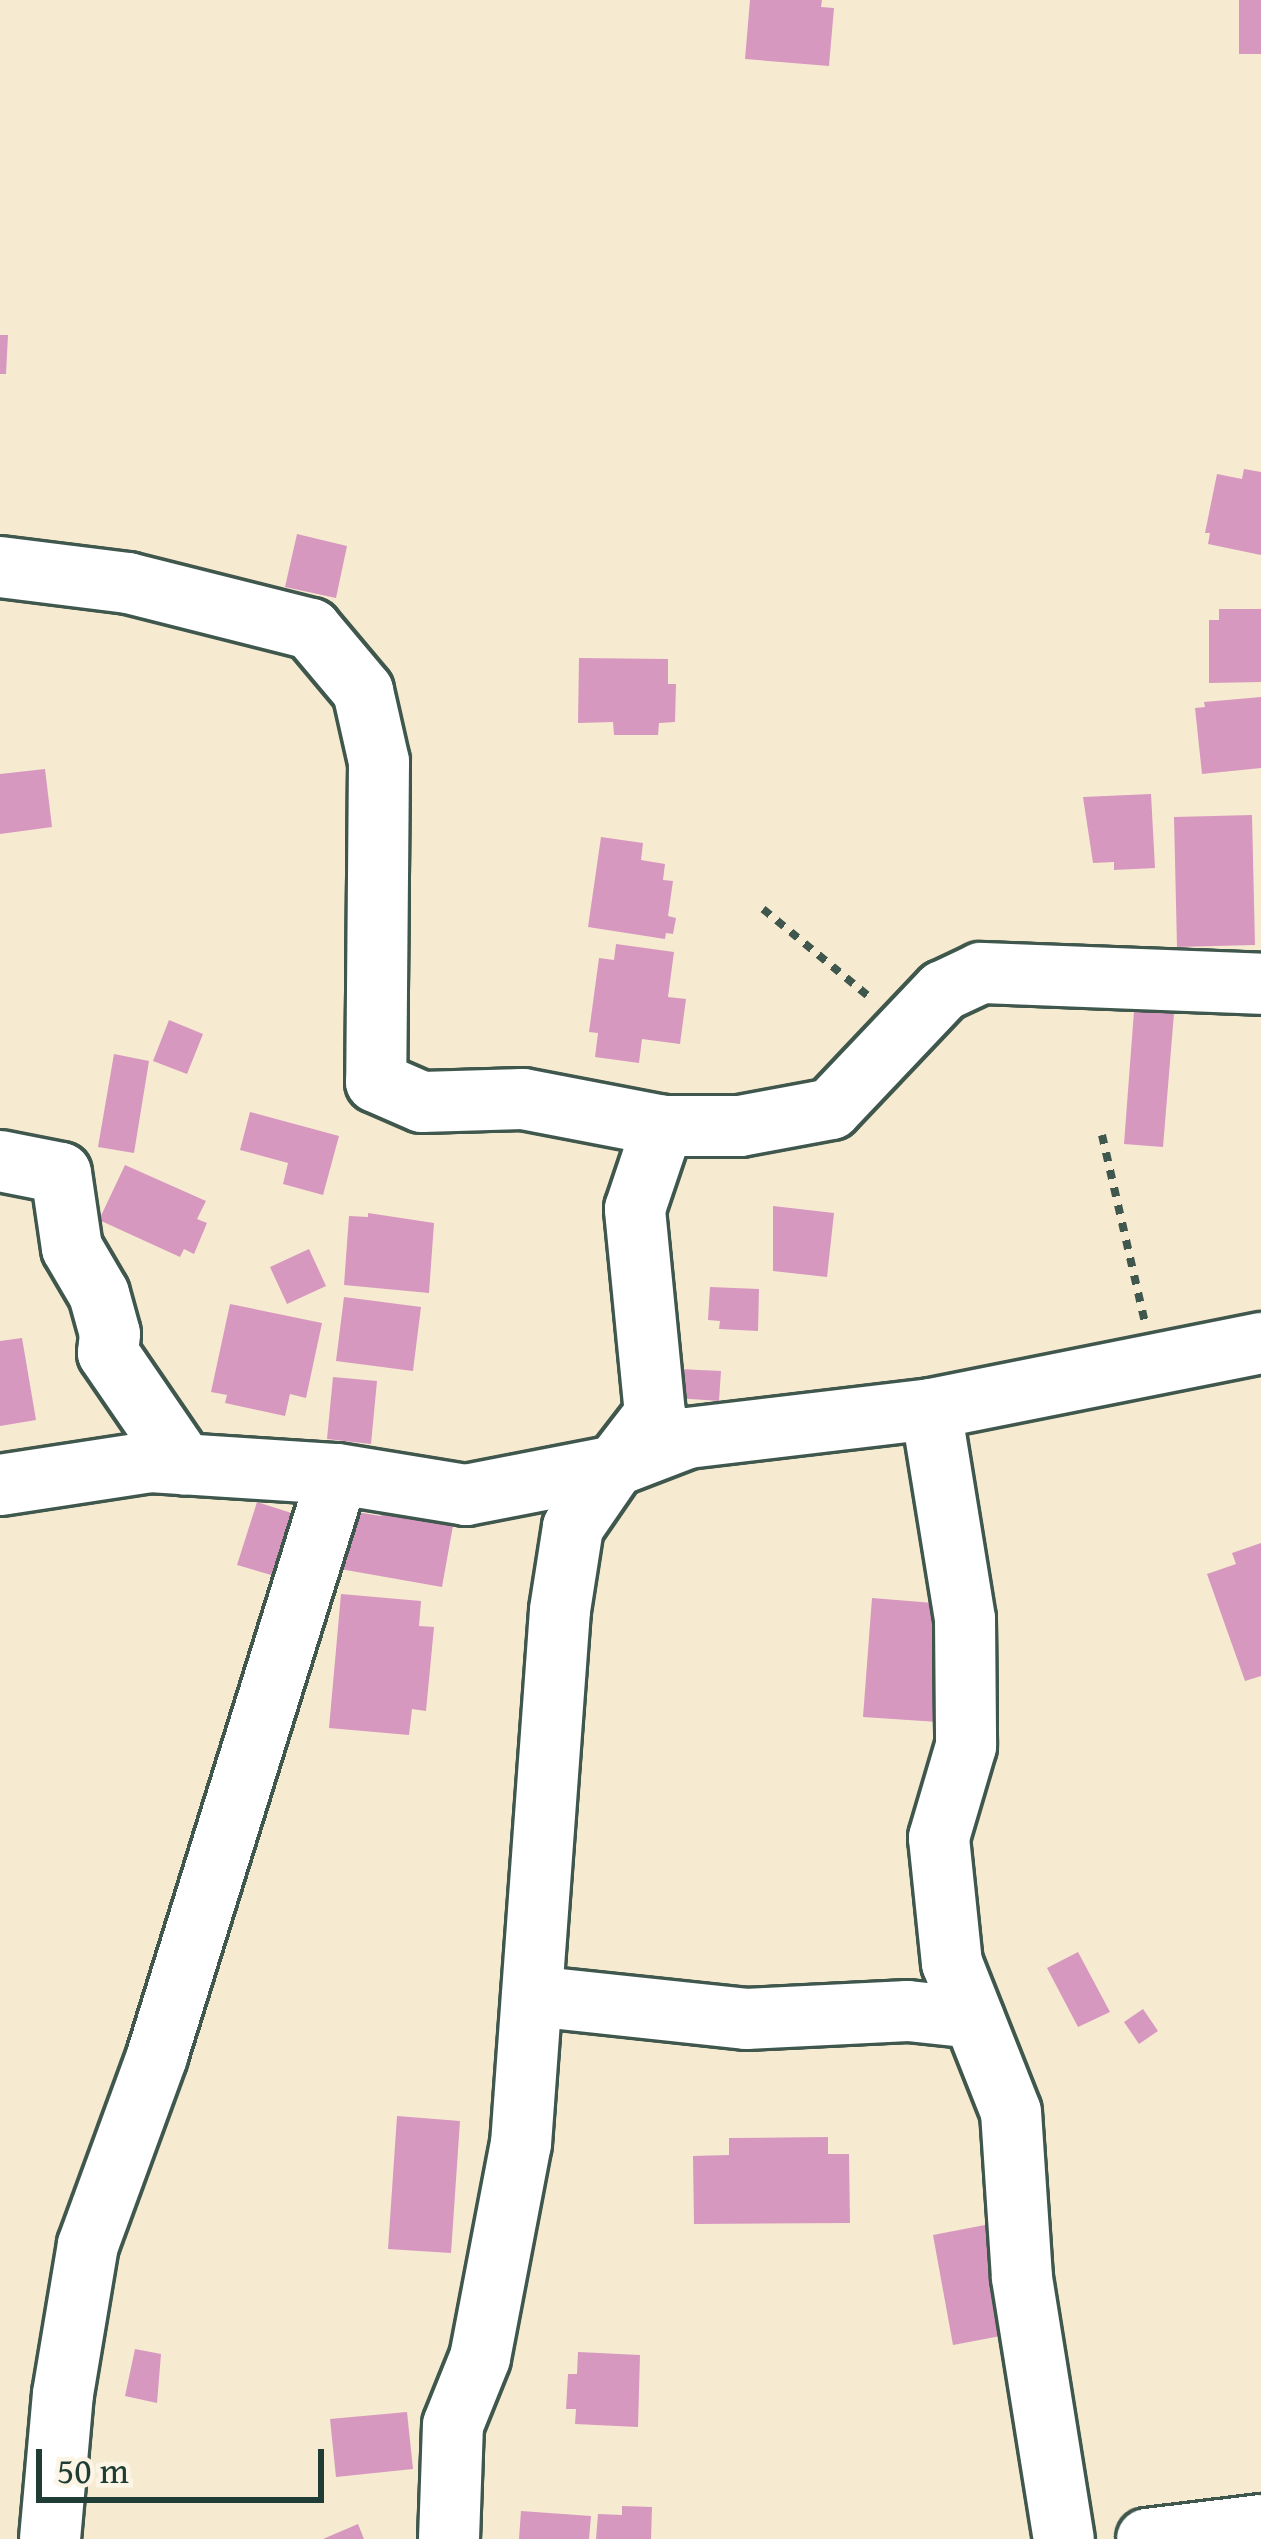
<!DOCTYPE html>
<style>
body{margin:0}
#map{position:relative;width:1261px;height:2539px;overflow:hidden;background:#f6ead1;font-family:"Gentium Book Plus",serif}
div>[style]{position:absolute}
.building>*{inset:0;background:#d798c0}
.path>*{height:8px;margin-top:-4px;transform-origin:0;background:repeating-linear-gradient(90deg,#3f574c 0 9px,transparent 0 18px)}
.roads{filter:drop-shadow(3px 0 #3f574c) drop-shadow(-3px 0 #3f574c) drop-shadow(0 3px #3f574c) drop-shadow(0 -3px #3f574c)}
.minor>*{height:60px;margin:-30px;padding:0 30px;transform-origin:30px;border-radius:30px;background:#fff}
span{translate:-50% -50%;white-space:nowrap;text-align:center;line-height:1.15;-webkit-text-stroke:9px #fcf5e5;paint-order:stroke}
.scale{position:absolute;left:36px;top:2449px;width:288px;height:54px;box-sizing:border-box;border:6px solid #1f3d34;border-top:0;padding-left:15px;font-size:36px;line-height:42px;white-space:nowrap;color:#1f3d34;-webkit-text-stroke:9px #fcf5e5;paint-order:stroke}
</style>
<div id="map">
<div class="building">
<div style="clip-path:polygon(750px 0,822px 0,821px 7px,834px 8px,829px 66px,745px 59px)"></div>
<div style="clip-path:polygon(1239px 0,1261px 0,1261px 54px,1239px 54px)"></div>
<div style="clip-path:polygon(0 335px,8px 335px,6px 374px,0 374px)"></div>
<div style="clip-path:polygon(1244px 469px,1261px 472px,1261px 555px,1208px 544px,1210px 533px,1205px 533px,1217px 474px,1242px 479px)"></div>
<div style="clip-path:polygon(297px 534px,347px 546px,336px 598px,285px 587px)"></div>
<div style="clip-path:polygon(1219px 609px,1261px 609px,1261px 682px,1209px 683px,1209px 620px,1219px 620px)"></div>
<div style="clip-path:polygon(579px 658px,668px 659px,668px 684px,676px 684px,675px 722px,659px 723px,658px 735px,614px 735px,613px 722px,578px 723px)"></div>
<div style="clip-path:polygon(1261px 697px,1261px 768px,1202px 774px,1195px 708px,1205px 707px,1204px 702px)"></div>
<div style="clip-path:polygon(45px 769px,52px 827px,0 834px,0 774px)"></div>
<div style="clip-path:polygon(1151px 794px,1155px 868px,1114px 870px,1114px 862px,1093px 863px,1083px 797px)"></div>
<div style="clip-path:polygon(1252px 815px,1255px 945px,1177px 947px,1174px 817px)"></div>
<div style="clip-path:polygon(601px 837px,643px 843px,641px 860px,665px 864px,663px 880px,673px 881px,668px 916px,676px 918px,673px 934px,666px 933px,665px 939px,588px 927px)"></div>
<div style="clip-path:polygon(616px 944px,674px 952px,668px 997px,686px 999px,680px 1044px,642px 1039px,639px 1063px,595px 1057px,598px 1033px,589px 1032px,599px 958px,614px 960px)"></div>
<div style="clip-path:polygon(1135px 998px,1175px 1001px,1163px 1147px,1124px 1144px)"></div>
<div style="clip-path:polygon(169px 1020px,203px 1034px,187px 1074px,153px 1061px)"></div>
<div style="clip-path:polygon(114px 1054px,149px 1061px,134px 1153px,98px 1147px)"></div>
<div style="clip-path:polygon(250px 1112px,339px 1136px,323px 1195px,283px 1184px,288px 1163px,240px 1150px)"></div>
<div style="clip-path:polygon(125px 1165px,206px 1201px,197px 1219px,207px 1223px,194px 1254px,184px 1249px,180px 1257px,99px 1220px)"></div>
<div style="clip-path:polygon(773px 1206px,834px 1213px,827px 1277px,773px 1271px)"></div>
<div style="clip-path:polygon(368px 1213px,434px 1223px,429px 1293px,344px 1285px,349px 1216px,368px 1217px)"></div>
<div style="clip-path:polygon(309px 1249px,326px 1286px,287px 1304px,270px 1267px)"></div>
<div style="clip-path:polygon(710px 1287px,759px 1289px,758px 1331px,719px 1329px,720px 1321px,708px 1320px)"></div>
<div style="clip-path:polygon(344px 1297px,421px 1307px,413px 1371px,336px 1361px)"></div>
<div style="clip-path:polygon(230px 1304px,322px 1323px,306px 1398px,290px 1394px,285px 1416px,225px 1403px,227px 1395px,211px 1392px)"></div>
<div style="clip-path:polygon(22px 1338px,36px 1420px,0 1426px,0 1341px)"></div>
<div style="clip-path:polygon(679px 1369px,721px 1371px,719px 1401px,676px 1398px)"></div>
<div style="clip-path:polygon(333px 1377px,377px 1381px,371px 1444px,327px 1439px)"></div>
<div style="clip-path:polygon(257px 1502px,304px 1517px,285px 1579px,237px 1565px)"></div>
<div style="clip-path:polygon(383px 1508px,454px 1520px,442px 1587px,340px 1569px,350px 1511px,381px 1516px)"></div>
<div style="clip-path:polygon(1261px 1543px,1261px 1676px,1245px 1681px,1207px 1574px,1236px 1564px,1232px 1553px)"></div>
<div style="clip-path:polygon(341px 1594px,421px 1601px,419px 1626px,434px 1627px,426px 1711px,412px 1709px,409px 1735px,329px 1728px)"></div>
<div style="clip-path:polygon(872px 1598px,946px 1604px,938px 1722px,863px 1717px)"></div>
<div style="clip-path:polygon(1078px 1952px,1110px 2012px,1078px 2027px,1047px 1968px)"></div>
<div style="clip-path:polygon(1143px 2009px,1158px 2031px,1139px 2044px,1124px 2022px)"></div>
<div style="clip-path:polygon(397px 2116px,460px 2121px,451px 2253px,388px 2249px)"></div>
<div style="clip-path:polygon(828px 2137px,828px 2154px,849px 2154px,850px 2223px,694px 2224px,693px 2156px,729px 2155px,729px 2138px)"></div>
<div style="clip-path:polygon(985px 2225px,1006px 2335px,953px 2345px,933px 2235px)"></div>
<div style="clip-path:polygon(135px 2349px,161px 2354px,157px 2403px,125px 2396px)"></div>
<div style="clip-path:polygon(578px 2352px,640px 2355px,638px 2427px,575px 2424px,576px 2409px,566px 2409px,568px 2374px,577px 2374px)"></div>
<div style="clip-path:polygon(407px 2412px,413px 2469px,336px 2477px,330px 2419px)"></div>
<div style="clip-path:polygon(622px 2506px,652px 2507px,651px 2539px,596px 2539px,598px 2514px,622px 2515px)"></div>
<div style="clip-path:polygon(521px 2511px,591px 2516px,589px 2539px,519px 2539px)"></div>
<div style="clip-path:polygon(358px 2524px,364px 2539px,323px 2539px)"></div>
</div>
<div class="path">
<div style="left:763px;top:909px;width:143px;rotate:39.6deg"></div>
<div style="left:1102px;top:1135px;width:192px;rotate:77.1deg"></div>
</div>
<div class="roads">
<div class="minor">
<div style="left:0;top:567px;width:129px;rotate:7.1deg"></div>
<div style="left:128px;top:583px;width:189px;rotate:14.1deg"></div>
<div style="left:311px;top:629px;width:81px;rotate:50deg"></div>
<div style="left:363px;top:691px;width:73px;rotate:77.3deg"></div>
<div style="left:379px;top:762px;width:320px;rotate:90.5deg"></div>
<div style="left:376px;top:1082px;width:50px;rotate:23.5deg"></div>
<div style="left:422px;top:1102px;width:101px;rotate:-1.7deg"></div>
<div style="left:523px;top:1099px;width:143px;rotate:10.9deg"></div>
<div style="left:663px;top:1126px;width:77px"></div>
<div style="left:740px;top:1126px;width:93px;rotate:-10.6deg"></div>
<div style="left:831px;top:1109px;width:163px;rotate:-46.5deg"></div>
<div style="left:943px;top:991px;width:42px;rotate:-25.3deg"></div>
<div style="left:981px;top:973px;width:280px;rotate:2.2deg"></div>
<div style="left:0;top:1161px;width:62px;rotate:11.1deg"></div>
<div style="left:61px;top:1173px;width:76px;rotate:81.7deg"></div>
<div style="left:72px;top:1248px;width:53px;rotate:59.6deg"></div>
<div style="left:99px;top:1294px;width:41px;rotate:74.6deg"></div>
<div style="left:110px;top:1334px;width:19px;rotate:96deg"></div>
<div style="left:108px;top:1353px;width:135px;rotate:55.6deg"></div>
<div style="left:931px;top:1409px;width:213px;rotate:80.8deg"></div>
<div style="left:965px;top:1619px;width:127px;rotate:89.5deg"></div>
<div style="left:966px;top:1746px;width:96px;rotate:106.4deg"></div>
<div style="left:939px;top:1838px;width:126px;rotate:84.1deg"></div>
<div style="left:952px;top:1963px;width:160px;rotate:68.4deg"></div>
<div style="left:1011px;top:2112px;width:166px;rotate:86.2deg"></div>
<div style="left:1022px;top:2278px;width:264px;rotate:80.9deg"></div>
<div style="left:0;top:1485px;width:152px;rotate:-8.7deg"></div>
<div style="left:150px;top:1462px;width:188px;rotate:3.7deg"></div>
<div style="left:338px;top:1474px;width:130px;rotate:9.3deg"></div>
<div style="left:466px;top:1495px;width:152px;rotate:-11deg"></div>
<div style="left:615px;top:1466px;width:66px;rotate:-52.4deg"></div>
<div style="left:655px;top:1414px;width:206px;rotate:-95.6deg"></div>
<div style="left:635px;top:1209px;width:88px;rotate:-71.4deg"></div>
<div style="left:532px;top:1996px;width:215px;rotate:6.1deg"></div>
<div style="left:746px;top:2019px;width:162px;rotate:-2.8deg"></div>
<div style="left:908px;top:2011px;width:66px;rotate:6.1deg"></div>
<div style="left:50px;top:2539px;width:146px;rotate:-84.9deg"></div>
<div style="left:63px;top:2394px;width:151px;rotate:-80.5deg"></div>
<div style="left:88px;top:2245px;width:201px;rotate:-69.9deg"></div>
<div style="left:157px;top:2056px;width:609px;rotate:-72.72deg"></div>
<div style="left:449px;top:2539px;width:114px;rotate:-88deg"></div>
<div style="left:453px;top:2425px;width:72px;rotate:-68.1deg"></div>
<div style="left:480px;top:2358px;width:218px;rotate:-79.2deg"></div>
<div style="left:521px;top:2144px;width:535px;rotate:-85.82deg"></div>
<div style="left:560px;top:1610px;width:84px;rotate:-81.1deg"></div>
<div style="left:573px;top:1527px;width:74px;rotate:-55.5deg"></div>
<div style="left:615px;top:1466px;width:78px;rotate:-21deg"></div>
<div style="left:688px;top:1438px;width:245px;rotate:-6.8deg"></div>
<div style="left:931px;top:1409px;width:337px;rotate:-11.3deg"></div>
<div style="left:1147px;top:2539px;width:115px;rotate:-7deg"></div>
</div>
</div>
<div class="scale">50 m</div>
</div>
